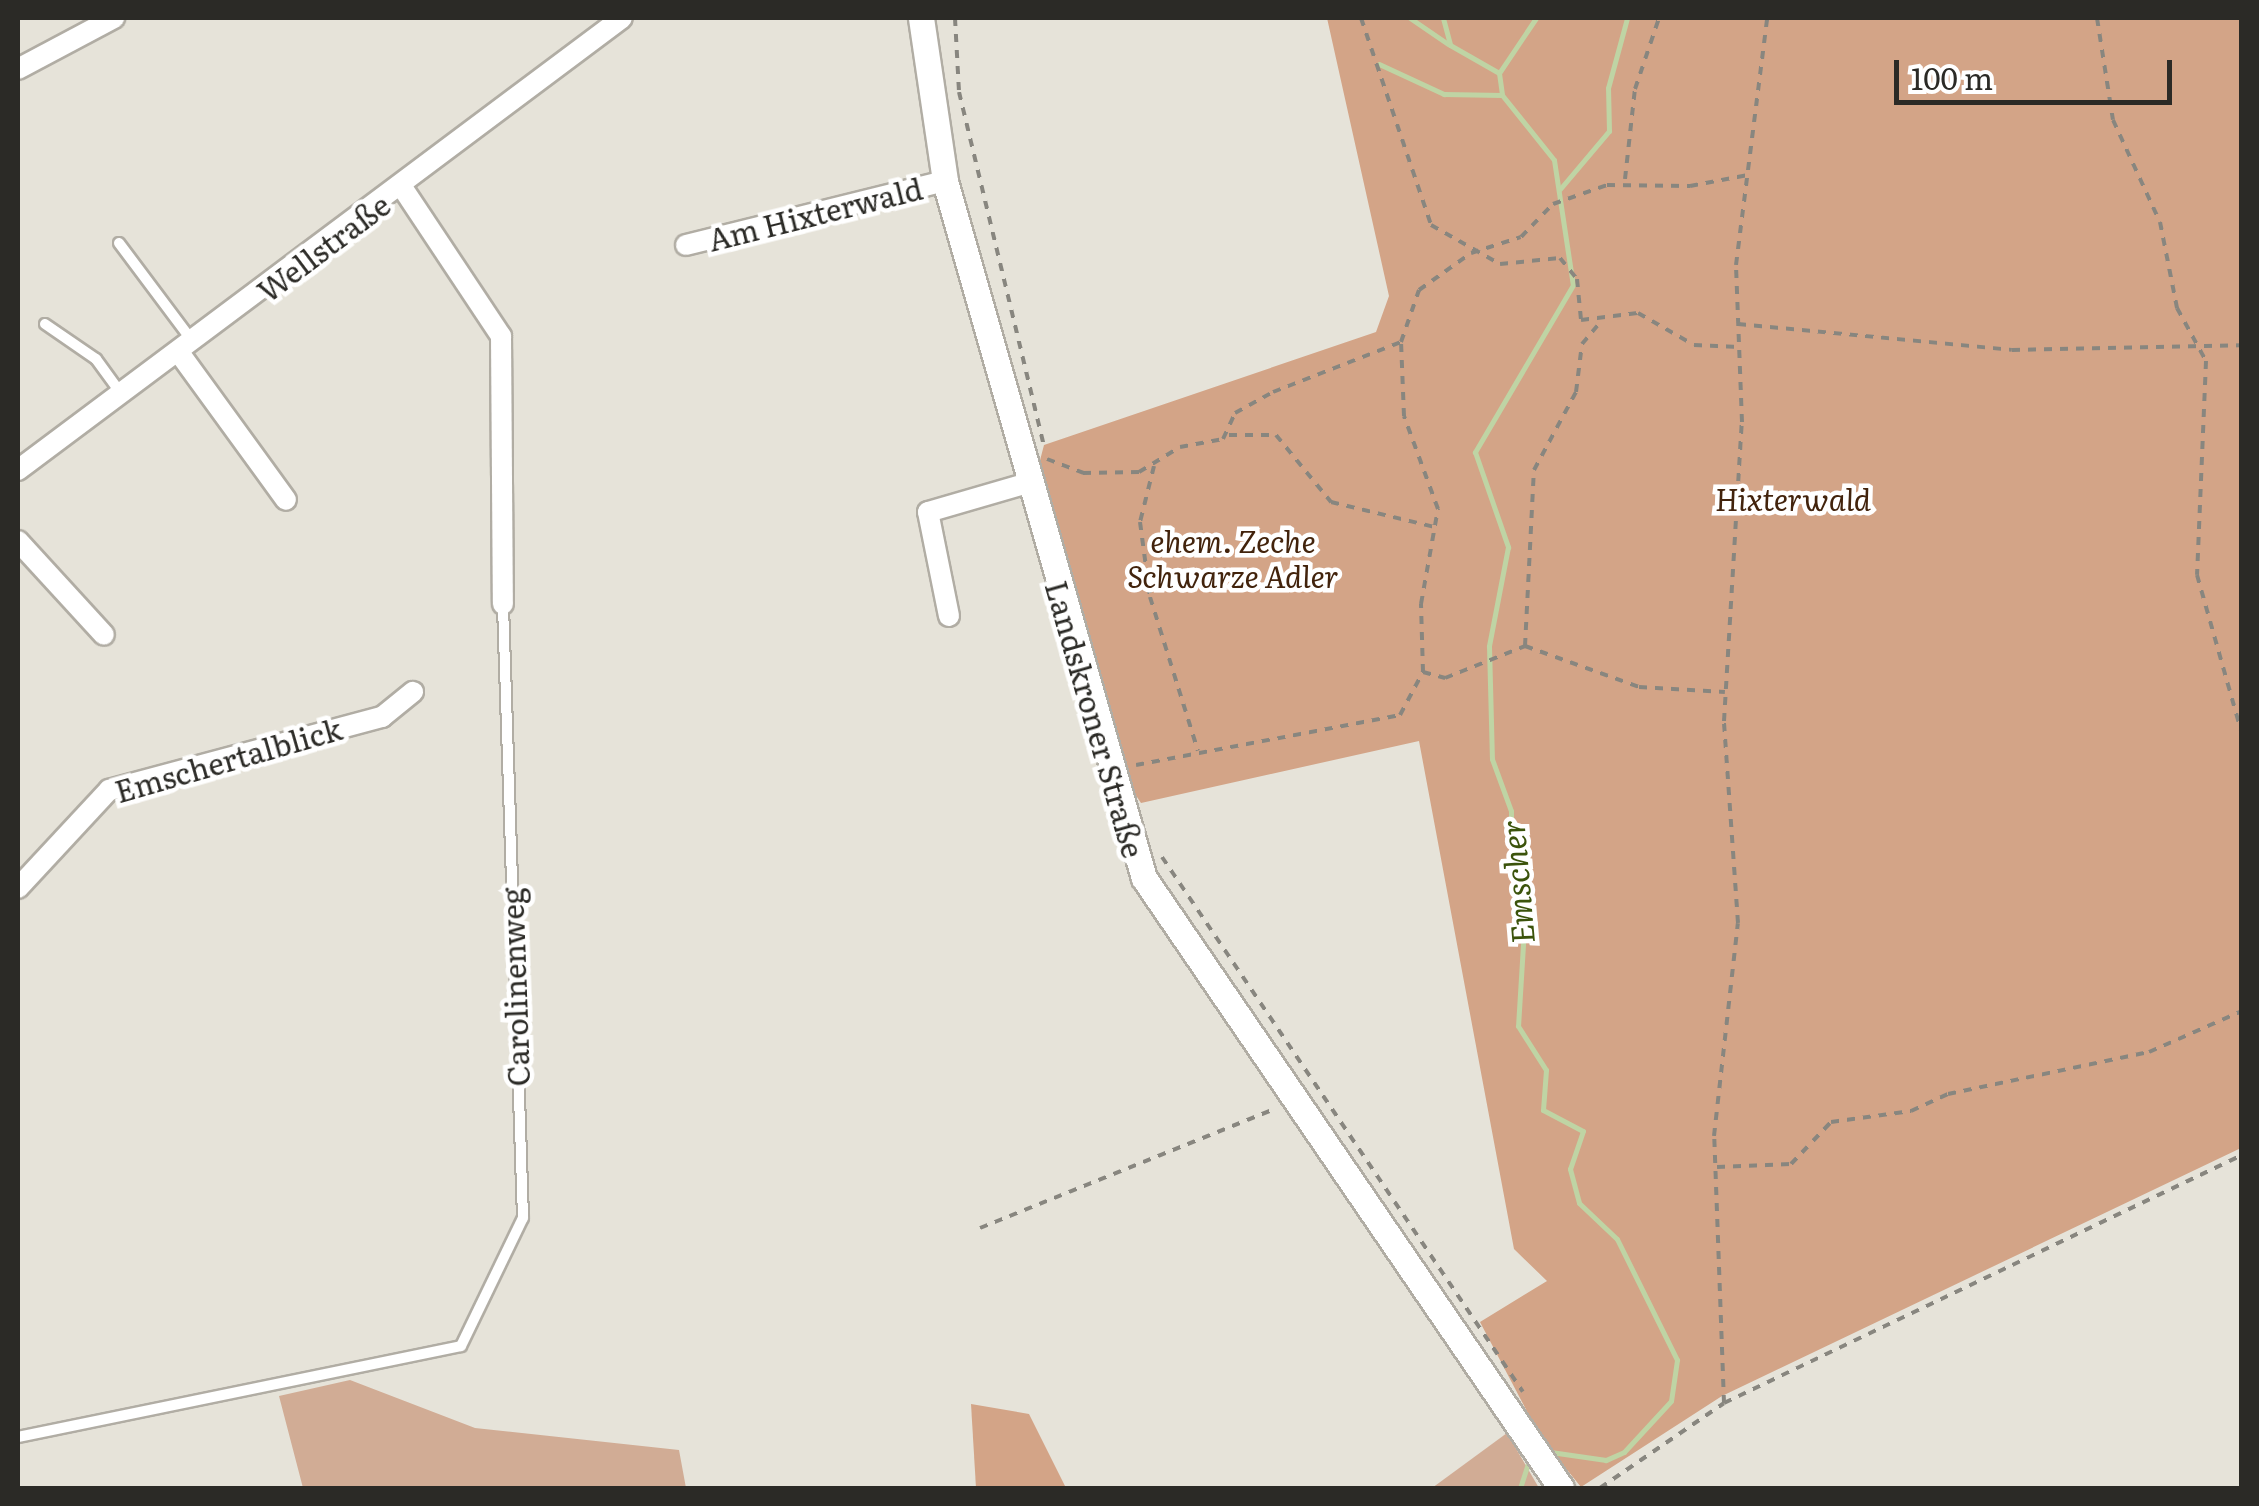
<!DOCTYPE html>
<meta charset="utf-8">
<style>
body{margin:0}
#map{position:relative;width:2259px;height:1506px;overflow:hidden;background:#e6e3d9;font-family:Literata,serif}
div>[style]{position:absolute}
.green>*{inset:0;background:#d1ac95}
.forest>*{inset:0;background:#d3a487}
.stream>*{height:5px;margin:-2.5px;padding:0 2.5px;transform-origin:2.5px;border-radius:2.5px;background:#bfd4a4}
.path>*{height:4px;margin-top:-2px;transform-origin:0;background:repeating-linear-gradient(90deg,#88867f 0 8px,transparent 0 16px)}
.roads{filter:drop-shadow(2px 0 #b1ada4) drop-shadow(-2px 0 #b1ada4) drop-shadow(0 2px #b1ada4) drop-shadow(0 -2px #b1ada4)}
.service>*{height:10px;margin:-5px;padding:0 5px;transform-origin:5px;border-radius:5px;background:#fff}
.minor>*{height:20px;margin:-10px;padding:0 10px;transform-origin:10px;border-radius:10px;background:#fff}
.tertiary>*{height:25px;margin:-12.5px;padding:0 12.5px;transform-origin:12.5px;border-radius:12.5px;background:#fff}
span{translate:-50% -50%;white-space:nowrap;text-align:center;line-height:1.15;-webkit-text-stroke:9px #fff;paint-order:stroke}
.street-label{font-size:30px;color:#2b2a26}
.park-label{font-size:30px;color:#42230c;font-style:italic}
.water-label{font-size:32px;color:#3b530b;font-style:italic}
.frame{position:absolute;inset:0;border:20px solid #2b2a26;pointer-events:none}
.scale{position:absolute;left:1894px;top:60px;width:278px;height:45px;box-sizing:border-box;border:5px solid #2b2a26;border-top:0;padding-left:12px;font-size:30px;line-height:35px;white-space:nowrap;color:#2b2a26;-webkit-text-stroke:8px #fff;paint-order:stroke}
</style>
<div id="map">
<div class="green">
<div style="clip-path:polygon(350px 1380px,475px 1428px,679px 1450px,686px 1488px,303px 1488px,279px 1396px)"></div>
<div style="clip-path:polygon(1507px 1433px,1539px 1488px,1432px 1488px)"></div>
</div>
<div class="forest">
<div style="clip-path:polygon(1327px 18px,2241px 18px,2241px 1148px,1722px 1396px,1581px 1487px,1541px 1438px,1480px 1322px,1547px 1281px,1514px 1249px,1419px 741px,1141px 803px,1123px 776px,1038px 468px,1044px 445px,1376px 332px,1389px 296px)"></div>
<div style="clip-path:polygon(971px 1404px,1029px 1414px,1066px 1488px,976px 1488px)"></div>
</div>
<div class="stream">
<div style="left:1410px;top:18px;width:46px;rotate:34.4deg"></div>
<div style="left:1443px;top:18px;width:28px;rotate:75deg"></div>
<div style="left:1450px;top:45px;width:56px;rotate:29.7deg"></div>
<div style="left:1536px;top:18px;width:66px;rotate:123.9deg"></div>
<div style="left:1499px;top:73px;width:22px;rotate:82deg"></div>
<div style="left:1502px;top:95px;width:83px;rotate:51.3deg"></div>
<div style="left:1554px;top:160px;width:126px;rotate:81.4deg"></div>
<div style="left:1573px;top:285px;width:194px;rotate:120.4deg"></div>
<div style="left:1475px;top:452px;width:101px;rotate:70.8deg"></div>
<div style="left:1508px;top:547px;width:101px;rotate:100.9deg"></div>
<div style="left:1489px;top:646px;width:113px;rotate:88.5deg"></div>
<div style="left:1492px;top:759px;width:55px;rotate:69.9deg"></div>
<div style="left:1511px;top:811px;width:56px;rotate:90deg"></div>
<div style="left:1511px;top:867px;width:47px;rotate:72.7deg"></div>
<div style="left:1525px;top:912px;width:114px;rotate:93.5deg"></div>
<div style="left:1518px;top:1026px;width:52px;rotate:57.5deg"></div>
<div style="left:1546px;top:1070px;width:40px;rotate:94.3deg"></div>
<div style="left:1543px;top:1110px;width:45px;rotate:27.7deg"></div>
<div style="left:1583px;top:1131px;width:40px;rotate:108.9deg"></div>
<div style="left:1570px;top:1169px;width:35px;rotate:75deg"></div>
<div style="left:1579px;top:1203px;width:52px;rotate:43.5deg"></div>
<div style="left:1617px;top:1239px;width:135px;rotate:63.6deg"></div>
<div style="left:1677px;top:1360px;width:41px;rotate:98.3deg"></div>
<div style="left:1671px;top:1401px;width:69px;rotate:132.7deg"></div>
<div style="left:1624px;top:1452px;width:20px;rotate:156deg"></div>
<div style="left:1606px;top:1460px;width:56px;rotate:-171.7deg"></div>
<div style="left:1379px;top:64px;width:72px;rotate:24.8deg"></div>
<div style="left:1444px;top:94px;width:58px;rotate:1deg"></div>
<div style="left:1560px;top:189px;width:76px;rotate:-49.8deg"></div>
<div style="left:1609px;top:131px;width:43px;rotate:-91.3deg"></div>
<div style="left:1608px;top:88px;width:73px;rotate:-74.8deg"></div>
<div style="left:1520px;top:1488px;width:25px;rotate:-72deg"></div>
</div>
<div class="path">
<div style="left:955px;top:18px;width:74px;rotate:86.9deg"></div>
<div style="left:959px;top:92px;width:364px;rotate:76.5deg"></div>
<div style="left:1361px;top:18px;width:219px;rotate:71.3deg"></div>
<div style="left:1431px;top:225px;width:79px;rotate:29.5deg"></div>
<div style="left:1500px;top:264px;width:60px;rotate:-5.7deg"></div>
<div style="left:1560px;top:258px;width:27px;rotate:51deg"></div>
<div style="left:1577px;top:279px;width:41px;rotate:84.4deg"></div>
<div style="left:1581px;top:320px;width:57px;rotate:-7deg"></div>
<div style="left:1638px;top:313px;width:64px;rotate:29.7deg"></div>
<div style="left:1694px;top:345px;width:45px;rotate:2.5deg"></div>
<div style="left:2097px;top:18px;width:103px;rotate:81.1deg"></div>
<div style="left:2113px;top:120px;width:112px;rotate:65.3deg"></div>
<div style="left:2160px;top:222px;width:88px;rotate:78.8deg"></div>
<div style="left:2177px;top:308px;width:60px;rotate:61.3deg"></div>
<div style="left:2206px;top:361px;width:214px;rotate:92.4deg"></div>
<div style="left:2197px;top:575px;width:165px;rotate:74.2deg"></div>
<div style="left:1625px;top:179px;width:91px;rotate:-83.7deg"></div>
<div style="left:1635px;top:89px;width:75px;rotate:-71.3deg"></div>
<div style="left:1738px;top:324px;width:275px;rotate:5.4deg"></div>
<div style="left:2012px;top:350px;width:230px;rotate:-1.2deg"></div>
<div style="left:1229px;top:435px;width:47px"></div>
<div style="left:1276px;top:435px;width:87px;rotate:50.6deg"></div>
<div style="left:1331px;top:502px;width:106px;rotate:13.6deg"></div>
<div style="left:1047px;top:459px;width:39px;rotate:21deg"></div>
<div style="left:1083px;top:473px;width:56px;rotate:-1deg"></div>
<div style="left:1139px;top:472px;width:48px;rotate:-31.4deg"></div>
<div style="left:1180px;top:447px;width:44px;rotate:-10.5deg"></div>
<div style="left:1223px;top:439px;width:29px;rotate:-65deg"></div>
<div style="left:1235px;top:413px;width:43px;rotate:-28.9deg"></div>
<div style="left:1273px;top:392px;width:137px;rotate:-21.3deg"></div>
<div style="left:1154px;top:466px;width:58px;rotate:104deg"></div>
<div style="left:1140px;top:522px;width:76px;rotate:82.4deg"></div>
<div style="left:1150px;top:597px;width:161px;rotate:72.7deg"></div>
<div style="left:1525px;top:646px;width:121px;rotate:19.8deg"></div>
<div style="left:1639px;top:687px;width:86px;rotate:3.3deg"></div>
<div style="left:1423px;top:672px;width:23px;rotate:15deg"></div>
<div style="left:1445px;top:678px;width:86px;rotate:-21.8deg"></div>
<div style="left:1525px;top:646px;width:176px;rotate:-87.1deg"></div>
<div style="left:1534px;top:470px;width:89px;rotate:-61.7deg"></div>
<div style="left:1576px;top:392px;width:48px;rotate:-82.9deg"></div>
<div style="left:1582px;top:344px;width:30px;rotate:-50deg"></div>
<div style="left:1136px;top:765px;width:269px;rotate:-10.7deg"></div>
<div style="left:1400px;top:715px;width:49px;rotate:-61.9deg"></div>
<div style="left:1423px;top:672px;width:68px;rotate:-91.7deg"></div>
<div style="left:1421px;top:604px;width:97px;rotate:-79.9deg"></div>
<div style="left:1438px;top:509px;width:99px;rotate:-110.1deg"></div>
<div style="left:1404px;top:416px;width:74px;rotate:-92.3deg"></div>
<div style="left:1401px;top:342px;width:55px;rotate:-70.9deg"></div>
<div style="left:1419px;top:290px;width:64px;rotate:-35.4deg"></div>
<div style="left:1471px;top:253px;width:52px;rotate:-17.7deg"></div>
<div style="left:1521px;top:237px;width:46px;rotate:-45.9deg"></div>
<div style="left:1553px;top:204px;width:57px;rotate:-19.4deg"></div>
<div style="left:1607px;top:185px;width:83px;rotate:0.7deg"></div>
<div style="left:1690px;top:186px;width:59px;rotate:-10.7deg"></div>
<div style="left:1162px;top:857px;width:645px;rotate:55.99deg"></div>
<div style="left:1717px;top:1167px;width:74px;rotate:-2.3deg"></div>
<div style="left:1791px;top:1164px;width:58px;rotate:-46.4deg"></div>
<div style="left:1831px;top:1122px;width:81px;rotate:-7.8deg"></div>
<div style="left:1911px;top:1111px;width:41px;rotate:-24.7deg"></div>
<div style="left:1948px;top:1094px;width:205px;rotate:-11.8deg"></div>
<div style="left:2149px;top:1052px;width:102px;rotate:-23.8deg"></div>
<div style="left:980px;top:1228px;width:318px;rotate:-22deg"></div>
<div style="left:1724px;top:1403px;width:267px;rotate:-92.1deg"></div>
<div style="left:1714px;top:1136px;width:214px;rotate:-83.6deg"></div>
<div style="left:1738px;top:923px;width:202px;rotate:-94deg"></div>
<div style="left:1724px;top:721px;width:300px;rotate:-86.6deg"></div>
<div style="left:1742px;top:422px;width:157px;rotate:-92.2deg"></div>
<div style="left:1736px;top:265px;width:249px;rotate:-82.8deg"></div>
<div style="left:1600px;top:1488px;width:150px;rotate:-34.4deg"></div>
<div style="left:1724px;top:1403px;width:574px;rotate:-25.58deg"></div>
</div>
<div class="roads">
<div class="service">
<div style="left:119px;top:243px;width:124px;rotate:53.2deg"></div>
<div style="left:45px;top:324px;width:62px;rotate:34.5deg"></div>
<div style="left:96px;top:359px;width:41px;rotate:54deg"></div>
<div style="left:18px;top:1437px;width:452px;rotate:-11.6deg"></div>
<div style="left:461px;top:1346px;width:142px;rotate:-64.2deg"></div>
<div style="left:523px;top:1218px;width:614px;rotate:-91.87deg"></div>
</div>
<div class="minor">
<div style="left:18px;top:69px;width:109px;rotate:-28deg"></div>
<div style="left:402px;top:187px;width:179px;rotate:56.4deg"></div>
<div style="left:501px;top:336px;width:268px;rotate:89.6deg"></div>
<div style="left:686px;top:245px;width:267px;rotate:-13.9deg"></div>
<div style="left:180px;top:354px;width:180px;rotate:54deg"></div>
<div style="left:18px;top:470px;width:754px;rotate:-36.81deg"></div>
<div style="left:18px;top:541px;width:127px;rotate:47.5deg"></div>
<div style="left:949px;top:616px;width:106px;rotate:-101.4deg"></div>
<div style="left:928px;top:512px;width:104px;rotate:-16.2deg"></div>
<div style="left:18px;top:888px;width:134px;rotate:-47.1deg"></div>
<div style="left:109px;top:790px;width:283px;rotate:-15deg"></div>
<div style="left:382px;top:717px;width:40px;rotate:-39deg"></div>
</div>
<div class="tertiary">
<div style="left:921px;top:18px;width:165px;rotate:81.6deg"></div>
<div style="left:945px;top:181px;width:725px;rotate:74.07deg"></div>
<div style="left:1144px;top:878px;width:739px;rotate:55.64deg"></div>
</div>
</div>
<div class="street-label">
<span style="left:815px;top:213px;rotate:-14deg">Am Hixterwald</span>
<span style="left:323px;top:247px;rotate:-37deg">Wellstraße</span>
<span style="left:1096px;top:719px;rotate:74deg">Landskroner Straße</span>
<span style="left:228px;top:759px;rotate:-16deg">Emschertalblick</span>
<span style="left:514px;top:987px;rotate:-92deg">Carolinenweg</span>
</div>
<div class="park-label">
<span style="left:1793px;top:498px">Hixterwald</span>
<span style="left:1233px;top:557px">ehem. Zeche<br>Schwarze Adler</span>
</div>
<div class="water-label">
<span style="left:1516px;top:882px;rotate:-95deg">Emscher</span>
</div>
<div class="frame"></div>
<div class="scale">100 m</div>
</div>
